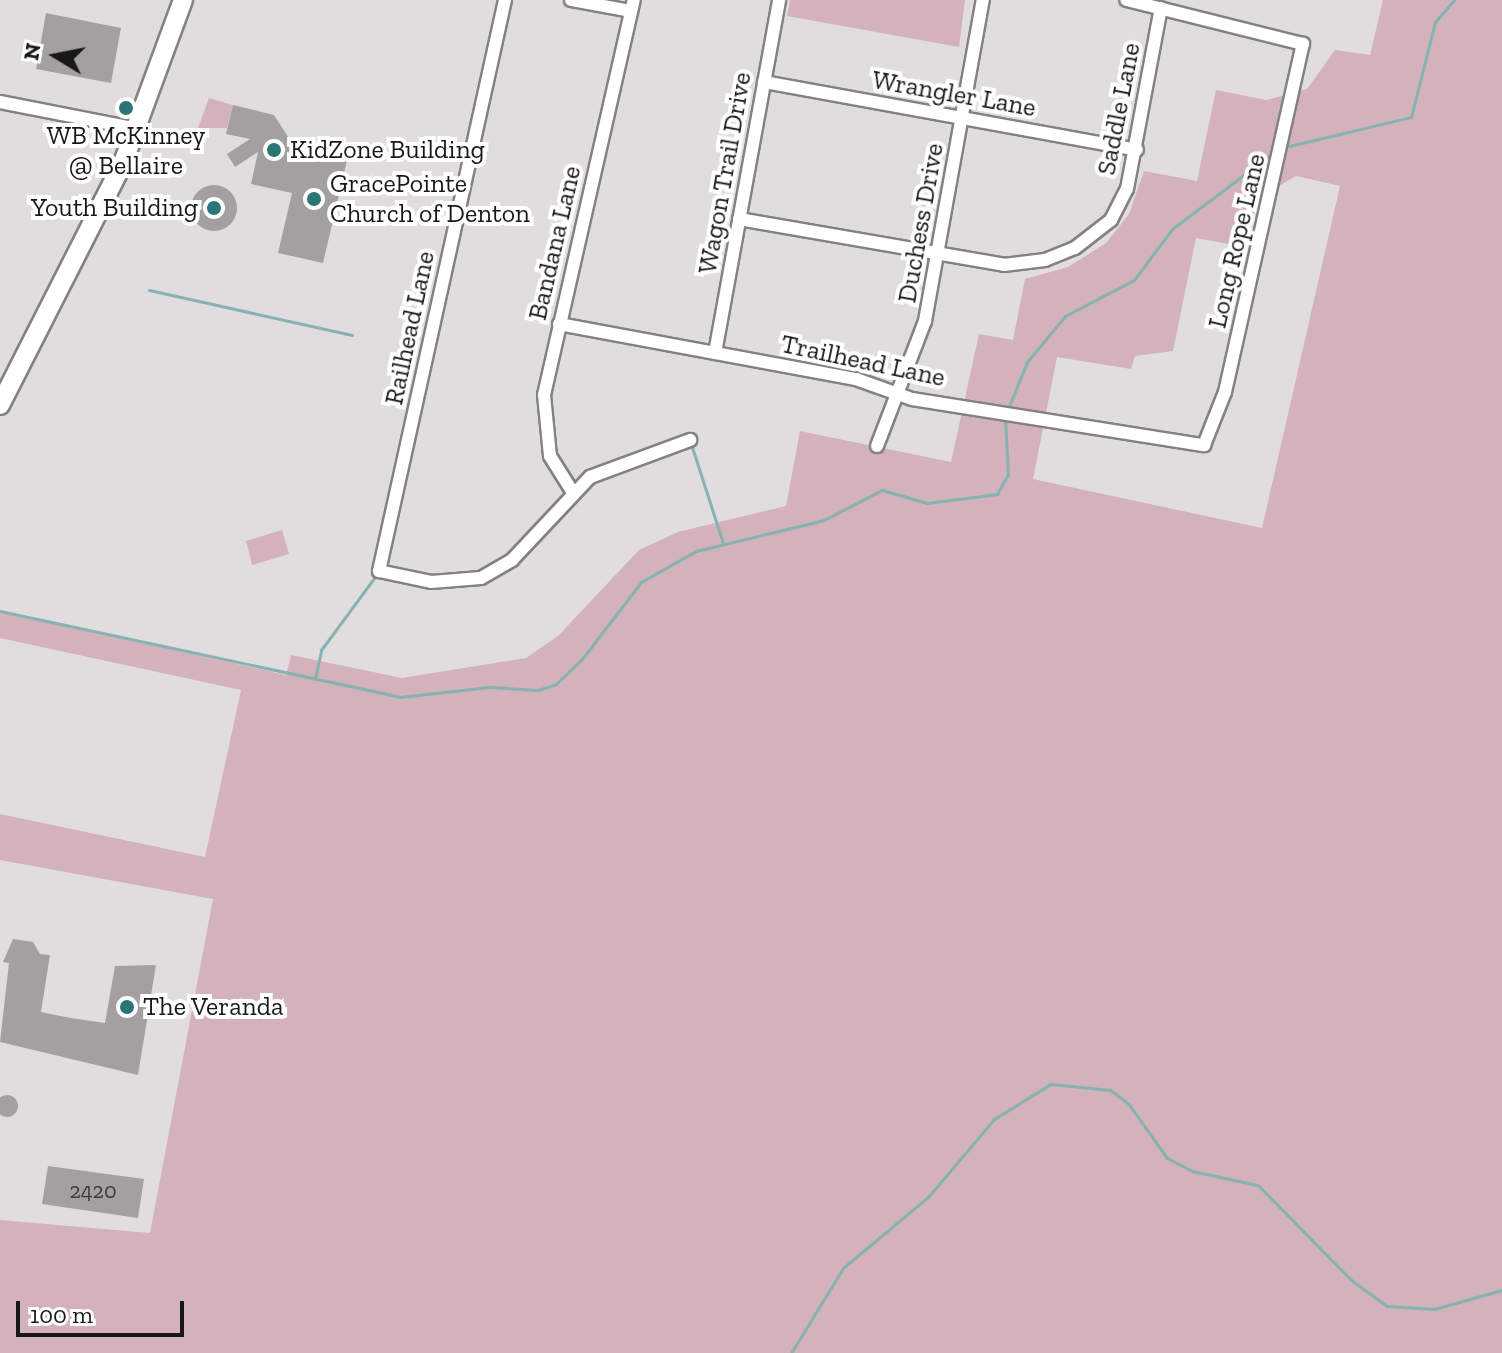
<!DOCTYPE html>
<style>
body{margin:0}
#map{position:relative;width:1502px;height:1353px;overflow:hidden;background:#e1ddde;font-family:"Zilla Slab",serif}
div>[style]{position:absolute}
.green>*{inset:0;background:#d3b2bb}
.stream>*{height:3px;margin:-1.5px;padding:0 1.5px;transform-origin:1.5px;border-radius:1.5px;background:#86b2b1}
.building>*{inset:0;background:#a4a0a1}
.round{border-radius:50%}
.roads{filter:drop-shadow(2px 0 #848181) drop-shadow(-2px 0 #848181) drop-shadow(0 2px #848181) drop-shadow(0 -2px #848181)}
.street>*{height:12px;margin:-6px;padding:0 6px;transform-origin:6px;border-radius:6px;background:#fff}
.secondary>*{height:18px;margin:-9px;padding:0 9px;transform-origin:9px;border-radius:9px;background:#fff}
.dots>*{width:22px;height:22px;translate:-50% -50%;box-sizing:border-box;border:4px solid #fff;border-radius:50%}
span{translate:-50% -50%;white-space:nowrap;text-align:center;line-height:1.15;-webkit-text-stroke:8px #fff;paint-order:stroke}
.number-label{font-size:22px;color:#3c3a3a}
.number-label span{-webkit-text-stroke-width:0}
.street-label{font-size:26px;color:#191818}
.poi-label{font-size:26px;color:#191818}
.left{translate:0 -50%;text-align:left}
.right{translate:-100% -50%;text-align:right}
.north{position:absolute;left:16px;top:16px;width:80px;height:80px;-webkit-text-stroke:6px #fff;paint-order:stroke;rotate:280deg;font-size:22px;font-weight:700;line-height:32px;text-align:center;color:#191818}
.north::after{content:'';display:block;margin:auto;width:28px;height:36px;background:#191818;clip-path:polygon(50% 0,100% 100%,50% 72%,0 100%)}
.scale{position:absolute;left:16px;top:1301px;width:168px;height:36px;box-sizing:border-box;border:4px solid #191818;border-top:0;padding-left:10px;font-size:24px;line-height:28px;white-space:nowrap;color:#191818;-webkit-text-stroke:6px #fff;paint-order:stroke}
</style>
<div id="map">
<div class="green">
<div style="clip-path:polygon(790px 0,965px 0,959px 47px,787px 16px)"></div>
<div style="clip-path:polygon(evenodd,1383px 0,1502px 0,1502px 1353px,0 1353px,0 1220px,150px 1233px,213px 899px,0 860px,0 814px,205px 857px,241px 690px,0 638px,0 611px,286px 675px,291px 655px,402px 678px,526px 658px,558px 636px,639px 550px,678px 532px,786px 506px,800px 431px,951px 462px,979px 334px,1013px 340px,1025px 279px,1068px 267px,1106px 243px,1129px 214px,1144px 171px,1197px 181px,1216px 90px,1266px 100px,1307px 89px,1335px 50px,1370px 55px,1383px 0,1296px 176px,1340px 186px,1262px 528px,1033px 479px,1057px 357px,1131px 369px,1135px 356px,1173px 351px,1196px 238px,1245px 247px,1257px 199px,1296px 176px)"></div>
<div style="clip-path:polygon(209px 98px,233px 105px,227px 128px,198px 128px)"></div>
<div style="clip-path:polygon(282px 530px,289px 554px,252px 565px,246px 541px)"></div>
</div>
<div class="stream">
<div style="left:1285px;top:147px;width:130px;rotate:-13.4deg"></div>
<div style="left:1411px;top:117px;width:98px;rotate:-75.8deg"></div>
<div style="left:1435px;top:22px;width:29px;rotate:-49deg"></div>
<div style="left:149px;top:290px;width:208px;rotate:12.5deg"></div>
<div style="left:1007px;top:411px;width:53px;rotate:-67.8deg"></div>
<div style="left:1027px;top:362px;width:60px;rotate:-50.4deg"></div>
<div style="left:1065px;top:316px;width:78px;rotate:-27.6deg"></div>
<div style="left:1134px;top:280px;width:64px;rotate:-53.3deg"></div>
<div style="left:1172px;top:229px;width:128px;rotate:-37deg"></div>
<div style="left:691px;top:444px;width:104px;rotate:72.1deg"></div>
<div style="left:0;top:611px;width:409px;rotate:12.1deg"></div>
<div style="left:400px;top:697px;width:90px;rotate:-6.4deg"></div>
<div style="left:489px;top:687px;width:49px;rotate:3.5deg"></div>
<div style="left:538px;top:690px;width:19px;rotate:-18deg"></div>
<div style="left:556px;top:684px;width:36px;rotate:-44deg"></div>
<div style="left:582px;top:659px;width:97px;rotate:-52.5deg"></div>
<div style="left:641px;top:582px;width:63px;rotate:-29.4deg"></div>
<div style="left:696px;top:551px;width:132px;rotate:-13.6deg"></div>
<div style="left:824px;top:520px;width:65px;rotate:-27.3deg"></div>
<div style="left:882px;top:490px;width:47px;rotate:16.1deg"></div>
<div style="left:927px;top:503px;width:71px;rotate:-7.3deg"></div>
<div style="left:997px;top:494px;width:23px;rotate:-61deg"></div>
<div style="left:1008px;top:474px;width:55px;rotate:-93.1deg"></div>
<div style="left:315px;top:679px;width:30px;rotate:-78deg"></div>
<div style="left:321px;top:650px;width:94px;rotate:-53.6deg"></div>
<div style="left:791px;top:1353px;width:100px;rotate:-58.5deg"></div>
<div style="left:843px;top:1268px;width:112px;rotate:-39.9deg"></div>
<div style="left:929px;top:1196px;width:101px;rotate:-49.8deg"></div>
<div style="left:994px;top:1119px;width:67px;rotate:-31.6deg"></div>
<div style="left:1051px;top:1084px;width:59px;rotate:5.8deg"></div>
<div style="left:1110px;top:1090px;width:22px;rotate:36deg"></div>
<div style="left:1128px;top:1103px;width:67px;rotate:54.7deg"></div>
<div style="left:1167px;top:1158px;width:28px;rotate:27deg"></div>
<div style="left:1192px;top:1171px;width:67px;rotate:12deg"></div>
<div style="left:1258px;top:1185px;width:133px;rotate:45.6deg"></div>
<div style="left:1351px;top:1280px;width:44px;rotate:35.8deg"></div>
<div style="left:1387px;top:1306px;width:47px;rotate:3.7deg"></div>
<div style="left:1434px;top:1309px;width:71px;rotate:-15.6deg"></div>
</div>
<div class="building">
<div style="clip-path:polygon(46px 13px,121px 28px,111px 83px,36px 69px)"></div>
<div style="clip-path:polygon(233px 105px,274px 115px,292px 143px,348px 156px,323px 263px,278px 253px,292px 193px,251px 184px,258px 152px,235px 167px,227px 154px,250px 139px,226px 134px)"></div>
<div class="round" style="left:191px;top:185px;width:46px;height:46px"></div>
<div style="clip-path:polygon(13px 939px,33px 942px,40px 954px,50px 955px,41px 1012px,71px 1018px,105px 1023px,115px 966px,156px 965px,138px 1075px,0 1042px,9px 963px,3px 962px)"></div>
<div class="round" style="left:-4px;top:1095px;width:22px;height:22px"></div>
<div style="clip-path:polygon(48px 1166px,144px 1179px,138px 1218px,42px 1204px)"></div>
</div>
<div class="roads">
<div class="street">
<div style="left:505px;top:0;width:585px;rotate:102.44deg"></div>
<div style="left:379px;top:571px;width:53px;rotate:11.9deg"></div>
<div style="left:431px;top:582px;width:50px;rotate:-4.6deg"></div>
<div style="left:481px;top:578px;width:36px;rotate:-30deg"></div>
<div style="left:512px;top:560px;width:114px;rotate:-46.8deg"></div>
<div style="left:590px;top:477px;width:107px;rotate:-20.3deg"></div>
<div style="left:571px;top:0;width:61px;rotate:10.4deg"></div>
<div style="left:764px;top:82px;width:379px;rotate:10.3deg"></div>
<div style="left:0;top:102px;width:140px;rotate:11.1deg"></div>
<div style="left:739px;top:219px;width:269px;rotate:9.8deg"></div>
<div style="left:1004px;top:265px;width:41px;rotate:-7deg"></div>
<div style="left:1045px;top:260px;width:32px;rotate:-22deg"></div>
<div style="left:1075px;top:248px;width:46px;rotate:-37.9deg"></div>
<div style="left:1111px;top:220px;width:35px;rotate:-63deg"></div>
<div style="left:1127px;top:189px;width:184px;rotate:-79.4deg"></div>
<div style="left:559px;top:324px;width:302px;rotate:10.5deg"></div>
<div style="left:856px;top:379px;width:59px;rotate:19.7deg"></div>
<div style="left:912px;top:399px;width:296px;rotate:9deg"></div>
<div style="left:1204px;top:445px;width:57px;rotate:-68.4deg"></div>
<div style="left:1225px;top:392px;width:357px;rotate:-77.4deg"></div>
<div style="left:1303px;top:44px;width:182px;rotate:-166deg"></div>
<div style="left:715px;top:353px;width:359px;rotate:-79.7deg"></div>
<div style="left:877px;top:446px;width:134px;rotate:-69deg"></div>
<div style="left:925px;top:321px;width:326px;rotate:-79.8deg"></div>
<div style="left:572px;top:491px;width:41px;rotate:-122.2deg"></div>
<div style="left:550px;top:456px;width:61px;rotate:-95.6deg"></div>
<div style="left:544px;top:395px;width:405px;rotate:-77.2deg"></div>
</div>
<div class="secondary">
<div style="left:0;top:405px;width:271px;rotate:-63.1deg"></div>
<div style="left:123px;top:163px;width:174px;rotate:-69.8deg"></div>
</div>
</div>
<div class="dots">
<div style="left:126px;top:108px;background:#2b7575"></div>
<div style="left:274px;top:150px;background:#2b7575"></div>
<div style="left:314px;top:199px;background:#2b7575"></div>
<div style="left:214px;top:208px;background:#2b7575"></div>
<div style="left:127px;top:1007px;background:#2b7575"></div>
</div>
<div class="number-label">
<span style="left:93px;top:1191px">2420</span>
</div>
<div class="street-label">
<span style="left:954px;top:94px;rotate:10deg">Wrangler Lane</span>
<span style="left:1119px;top:109px;rotate:-79deg">Saddle Lane</span>
<span style="left:725px;top:173px;rotate:-80deg">Wagon Trail Drive</span>
<span style="left:921px;top:223px;rotate:-80deg">Duchess Drive</span>
<span style="left:1237px;top:241px;rotate:-77deg">Long Rope Lane</span>
<span style="left:555px;top:243px;rotate:-77deg">Bandana Lane</span>
<span style="left:410px;top:328px;rotate:-78deg">Railhead Lane</span>
<span style="left:863px;top:361px;rotate:12deg">Trailhead Lane</span>
</div>
<div class="poi-label">
<span style="left:126px;top:151px">WB McKinney<br>@ Bellaire</span>
<span class="left" style="left:290px;top:150px">KidZone Building</span>
<span class="left" style="left:330px;top:199px">GracePointe<br>Church of Denton</span>
<span class="right" style="left:198px;top:208px">Youth Building</span>
<span class="left" style="left:143px;top:1007px">The Veranda</span>
</div>
<div class="north">N</div>
<div class="scale">100 m</div>
</div>
